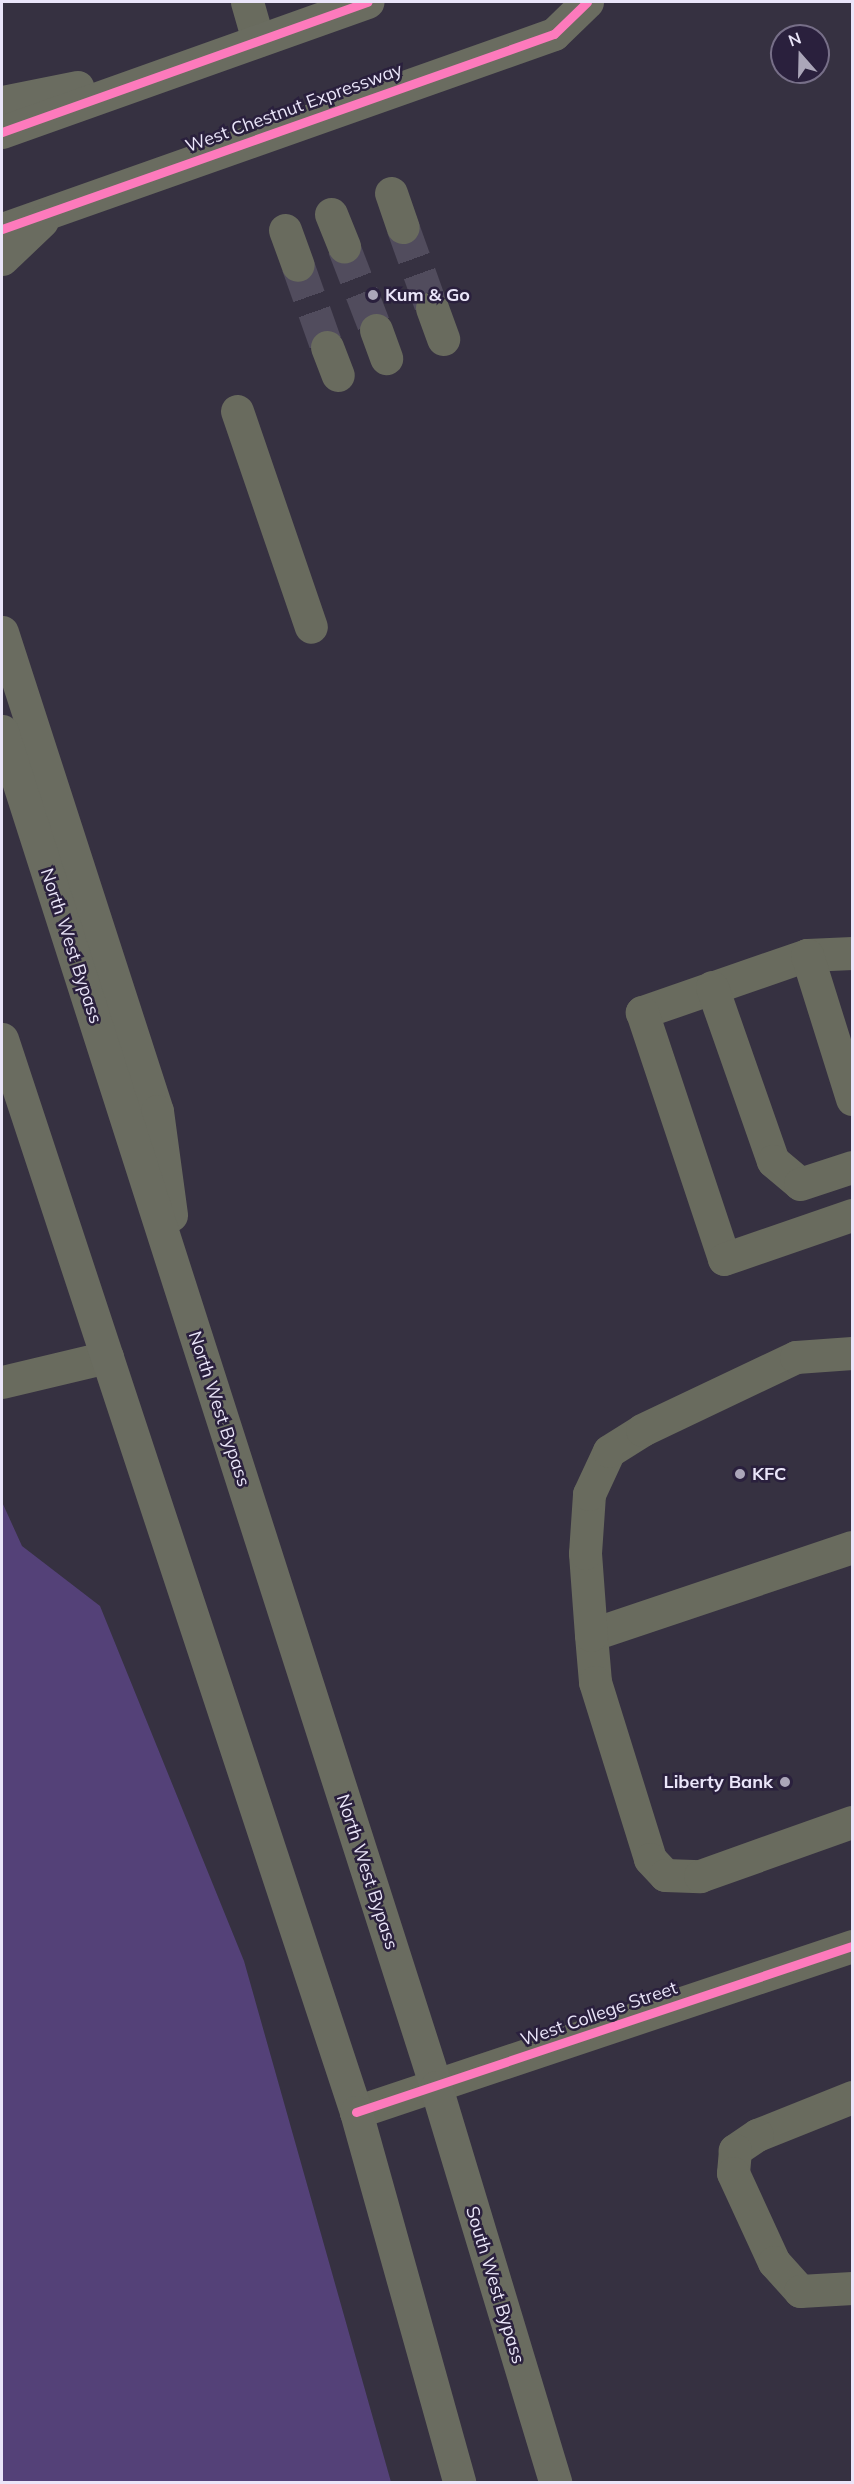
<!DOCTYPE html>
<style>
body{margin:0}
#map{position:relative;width:854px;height:2484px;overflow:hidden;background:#363141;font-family:Mulish,sans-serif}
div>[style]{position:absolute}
.green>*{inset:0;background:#544178}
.minor-tunnel>*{height:33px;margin-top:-16.5px;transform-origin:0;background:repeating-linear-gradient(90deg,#514c5d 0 33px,transparent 0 49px)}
.minor>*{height:33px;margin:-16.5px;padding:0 16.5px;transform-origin:16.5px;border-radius:16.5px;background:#696b5e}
.major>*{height:33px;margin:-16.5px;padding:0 16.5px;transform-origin:16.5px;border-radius:16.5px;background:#6a6c60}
.cycleway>*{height:9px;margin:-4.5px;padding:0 4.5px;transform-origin:4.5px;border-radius:4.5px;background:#fd7abc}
.dots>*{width:16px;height:16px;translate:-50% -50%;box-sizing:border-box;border:3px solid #2a203d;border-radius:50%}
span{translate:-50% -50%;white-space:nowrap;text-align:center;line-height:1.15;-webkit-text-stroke:5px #2a203d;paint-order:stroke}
.street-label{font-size:18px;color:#eae5f9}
.poi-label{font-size:18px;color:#eae5f9;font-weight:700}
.left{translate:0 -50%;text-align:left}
.right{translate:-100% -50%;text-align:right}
.frame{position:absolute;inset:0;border:3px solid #eae5f9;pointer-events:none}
.north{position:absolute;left:770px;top:24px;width:60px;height:60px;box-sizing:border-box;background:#2a203d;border:2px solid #776f88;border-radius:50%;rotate:340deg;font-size:16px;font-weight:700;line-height:24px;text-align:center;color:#eae5f9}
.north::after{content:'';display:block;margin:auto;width:21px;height:27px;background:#aba6b9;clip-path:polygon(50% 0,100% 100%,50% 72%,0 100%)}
</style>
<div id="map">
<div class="green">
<div style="clip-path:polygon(2px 1502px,22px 1546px,100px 1606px,244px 1961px,391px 2482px,2px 2482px)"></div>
</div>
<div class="minor-tunnel">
<div style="left:403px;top:227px;width:86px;rotate:70.3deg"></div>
<div style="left:344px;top:247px;width:89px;rotate:68.9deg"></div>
<div style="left:298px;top:265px;width:87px;rotate:70.5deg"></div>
</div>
<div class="minor">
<div style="left:247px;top:2px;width:40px;rotate:74deg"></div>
<div style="left:391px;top:193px;width:36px;rotate:71deg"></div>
<div style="left:331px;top:214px;width:35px;rotate:68deg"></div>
<div style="left:285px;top:230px;width:37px;rotate:70deg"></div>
<div style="left:432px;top:308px;width:33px;rotate:70deg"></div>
<div style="left:376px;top:330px;width:30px;rotate:70deg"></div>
<div style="left:327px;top:347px;width:30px;rotate:69deg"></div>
<div style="left:237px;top:411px;width:228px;rotate:71.1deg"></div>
<div style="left:852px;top:953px;width:45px;rotate:177.5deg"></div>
<div style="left:807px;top:955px;width:175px;rotate:160.9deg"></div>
<div style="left:642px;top:1012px;width:260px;rotate:71.6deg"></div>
<div style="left:724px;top:1259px;width:135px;rotate:-19deg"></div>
<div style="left:807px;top:955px;width:151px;rotate:72.6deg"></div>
<div style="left:712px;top:987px;width:184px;rotate:70.7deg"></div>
<div style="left:773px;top:1161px;width:35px;rotate:40deg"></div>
<div style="left:800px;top:1184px;width:55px;rotate:-18.1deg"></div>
<div style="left:2px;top:1382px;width:108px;rotate:-13.4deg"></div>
<div style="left:852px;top:1547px;width:275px;rotate:161.4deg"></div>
<div style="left:591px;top:1635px;width:47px;rotate:85.1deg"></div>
<div style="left:595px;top:1682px;width:185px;rotate:72.7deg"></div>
<div style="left:650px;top:1859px;width:22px;rotate:47deg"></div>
<div style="left:665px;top:1875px;width:35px;rotate:2deg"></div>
<div style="left:700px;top:1876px;width:161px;rotate:-19.6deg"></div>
<div style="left:591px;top:1635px;width:82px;rotate:-94.2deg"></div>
<div style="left:585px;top:1553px;width:59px;rotate:-86.1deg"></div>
<div style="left:589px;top:1494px;width:47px;rotate:-65.1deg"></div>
<div style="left:609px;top:1451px;width:39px;rotate:-32deg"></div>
<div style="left:642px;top:1430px;width:170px;rotate:-25.4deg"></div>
<div style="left:796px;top:1357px;width:56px;rotate:-4.1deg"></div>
<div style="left:852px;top:2097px;width:102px;rotate:158.2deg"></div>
<div style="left:757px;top:2135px;width:27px;rotate:146deg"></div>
<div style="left:735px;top:2150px;width:23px;rotate:95deg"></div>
<div style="left:733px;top:2173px;width:98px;rotate:65.3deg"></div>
<div style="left:774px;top:2262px;width:39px;rotate:48deg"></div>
<div style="left:800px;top:2291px;width:52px;rotate:-3.3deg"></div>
<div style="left:356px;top:2112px;width:523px;rotate:-18.5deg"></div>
</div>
<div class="major">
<div style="left:2px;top:102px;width:77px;rotate:-11.2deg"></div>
<div style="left:2px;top:132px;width:388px;rotate:-19.6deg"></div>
<div style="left:2px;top:229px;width:585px;rotate:-19.46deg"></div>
<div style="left:554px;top:34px;width:46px;rotate:-44.1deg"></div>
<div style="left:2px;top:259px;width:55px;rotate:-43.5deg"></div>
<div style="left:2px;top:632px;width:503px;rotate:72.07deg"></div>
<div style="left:157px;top:1111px;width:105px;rotate:82.3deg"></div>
<div style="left:2px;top:731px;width:1424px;rotate:72.25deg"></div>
<div style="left:436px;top:2087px;width:413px;rotate:73.2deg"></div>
<div style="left:2px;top:1039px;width:1130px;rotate:71.74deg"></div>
<div style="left:356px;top:2112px;width:384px;rotate:74.4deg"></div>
</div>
<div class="cycleway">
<div style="left:2px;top:132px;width:388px;rotate:-19.6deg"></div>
<div style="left:2px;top:229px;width:585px;rotate:-19.46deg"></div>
<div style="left:554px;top:34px;width:46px;rotate:-44.1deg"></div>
<div style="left:356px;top:2112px;width:523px;rotate:-18.5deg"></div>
</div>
<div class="dots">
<div style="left:373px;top:295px;background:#aba6b9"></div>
<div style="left:740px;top:1474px;background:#aba6b9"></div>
<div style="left:785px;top:1782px;background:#aba6b9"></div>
</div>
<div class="street-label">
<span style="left:294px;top:108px;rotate:-20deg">West Chestnut Expressway</span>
<span style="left:71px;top:946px;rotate:72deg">North West Bypass</span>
<span style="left:219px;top:1409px;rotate:72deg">North West Bypass</span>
<span style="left:367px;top:1872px;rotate:72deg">North West Bypass</span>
<span style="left:599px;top:2014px;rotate:-19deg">West College Street</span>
<span style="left:495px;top:2285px;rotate:73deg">South West Bypass</span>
</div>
<div class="poi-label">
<span class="left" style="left:385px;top:295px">Kum &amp; Go</span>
<span class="left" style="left:752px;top:1474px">KFC</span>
<span class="right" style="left:773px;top:1782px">Liberty Bank</span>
</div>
<div class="frame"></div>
<div class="north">N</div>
</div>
